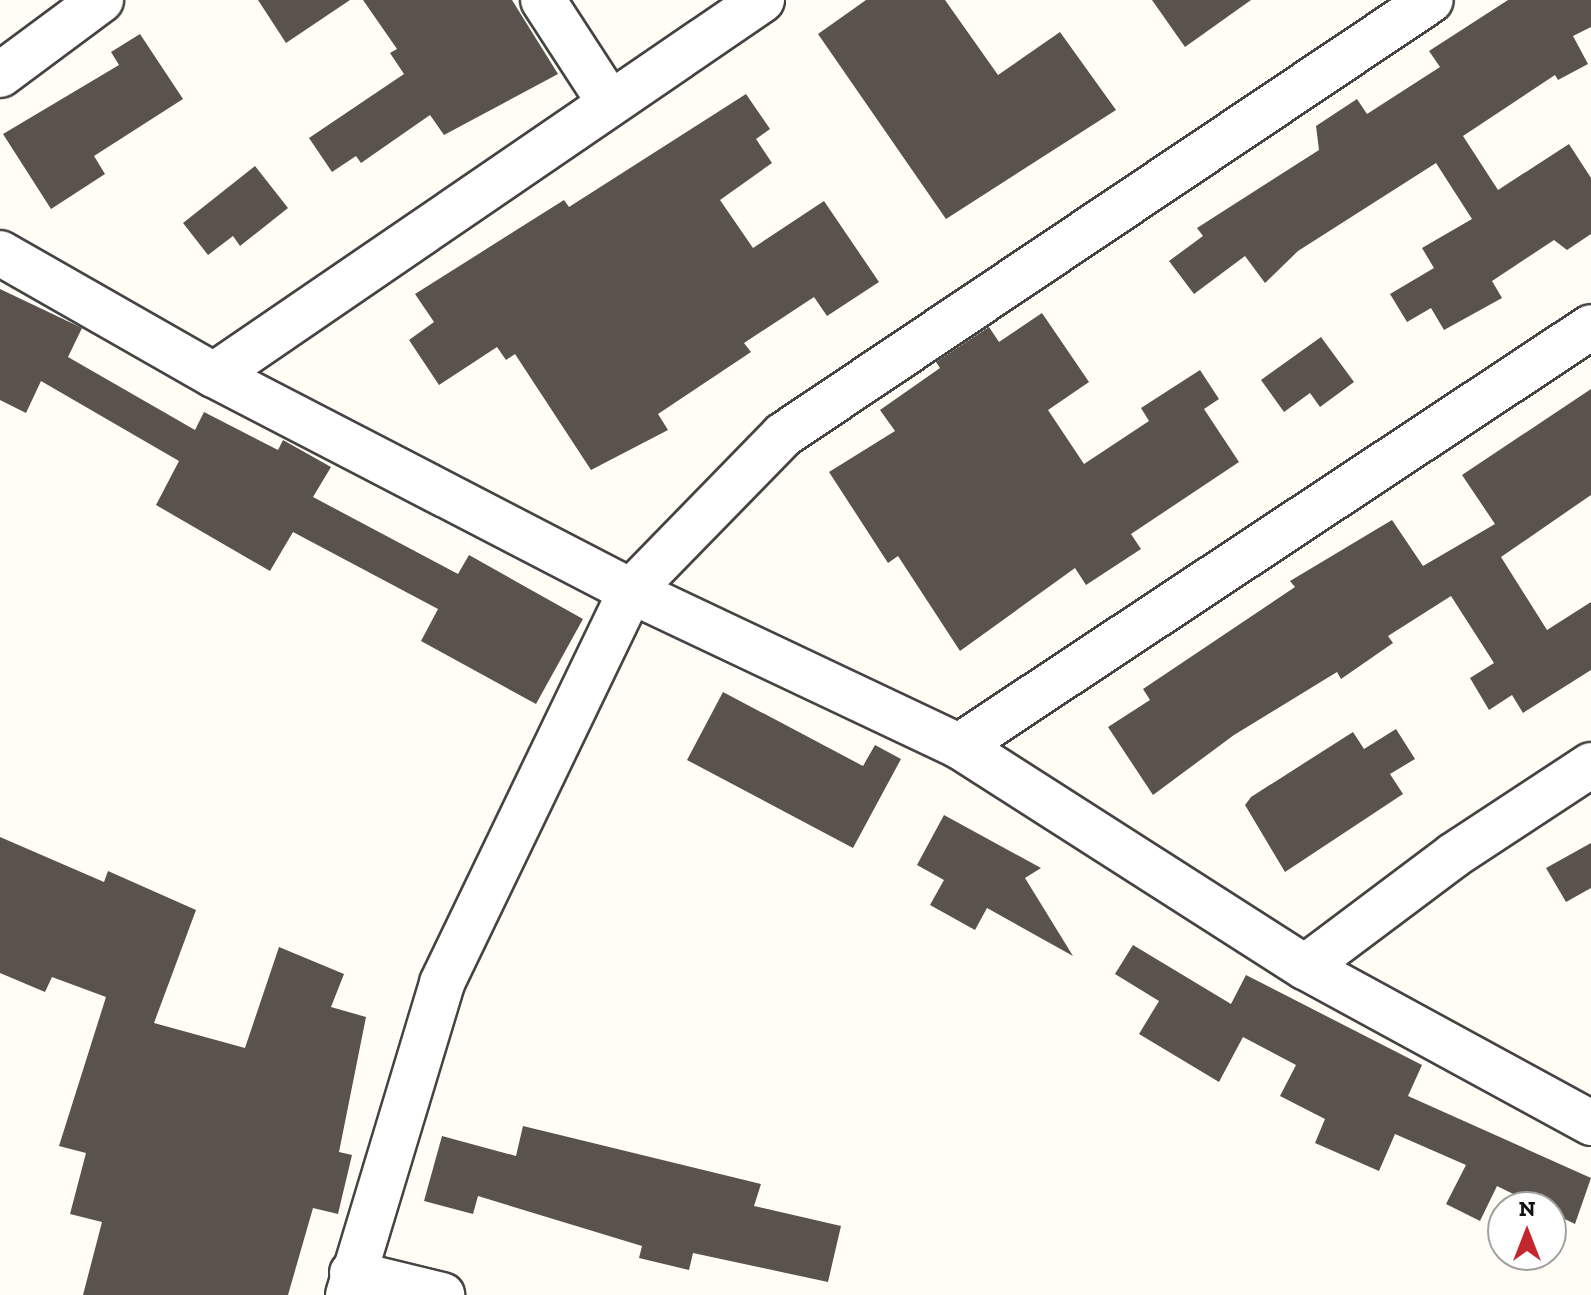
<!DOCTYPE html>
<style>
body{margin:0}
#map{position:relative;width:1591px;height:1295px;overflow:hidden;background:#fffdf5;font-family:"Zilla Slab",serif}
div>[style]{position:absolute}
.building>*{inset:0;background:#5a524d}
.roads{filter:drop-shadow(2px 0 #444) drop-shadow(-2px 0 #444) drop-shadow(0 2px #444) drop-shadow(0 -2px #444)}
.minor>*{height:44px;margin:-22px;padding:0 22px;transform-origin:22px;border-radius:22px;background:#fff}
span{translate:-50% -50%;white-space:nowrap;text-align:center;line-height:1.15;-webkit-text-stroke:8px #fff;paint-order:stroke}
.north{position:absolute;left:1487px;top:1191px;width:80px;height:80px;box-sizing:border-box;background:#fff;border:2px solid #a0a0a0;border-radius:50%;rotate:0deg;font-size:22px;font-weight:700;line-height:32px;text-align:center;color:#111}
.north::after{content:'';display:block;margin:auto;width:28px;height:36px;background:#c4262e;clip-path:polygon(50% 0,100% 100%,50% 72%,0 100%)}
</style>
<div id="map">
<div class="building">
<div style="clip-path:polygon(258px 0,350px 0,286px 43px)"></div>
<div style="clip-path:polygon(363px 0,512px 0,558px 74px,444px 135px,430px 115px,361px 163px,356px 156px,332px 172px,309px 138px,404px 74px,390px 53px,397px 49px)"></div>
<div style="clip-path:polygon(866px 0,945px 0,998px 75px,1060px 32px,1116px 110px,946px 219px,818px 34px)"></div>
<div style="clip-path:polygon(1152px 0,1251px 0,1185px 47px)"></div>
<div style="clip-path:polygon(1508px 0,1591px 0,1591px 27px,1573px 36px,1588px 64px,1558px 80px,1555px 75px,1463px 136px,1498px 190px,1569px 144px,1591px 178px,1591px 234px,1567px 250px,1554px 240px,1492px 281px,1502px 298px,1444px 330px,1431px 308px,1407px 322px,1390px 294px,1434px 268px,1422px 248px,1472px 219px,1436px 163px,1298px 251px,1265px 283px,1245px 256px,1194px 294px,1169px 261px,1203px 236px,1197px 228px,1319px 150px,1316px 126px,1357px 99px,1367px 114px,1440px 67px,1429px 51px)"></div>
<div style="clip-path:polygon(140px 34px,183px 99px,94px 156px,105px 174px,51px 209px,3px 134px,119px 65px,111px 52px)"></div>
<div style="clip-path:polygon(746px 94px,770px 129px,756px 139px,772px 163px,720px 200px,753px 248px,824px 201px,879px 282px,827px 316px,814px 297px,744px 343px,751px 352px,658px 414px,668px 430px,591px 470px,515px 354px,506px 360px,497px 347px,439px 385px,409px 340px,434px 322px,415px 294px,564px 200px,569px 207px)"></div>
<div style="clip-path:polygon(255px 166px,288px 208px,240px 246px,233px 236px,208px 255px,183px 223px)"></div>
<div style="clip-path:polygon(0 289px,82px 328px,68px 357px,195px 430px,204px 412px,278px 450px,283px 440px,331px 467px,313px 497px,458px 574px,469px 555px,583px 619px,536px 704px,421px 641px,438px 609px,293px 532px,270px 571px,156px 505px,179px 461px,41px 381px,26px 413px,0 400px)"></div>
<div style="clip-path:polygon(1042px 313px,1089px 382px,1048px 410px,1084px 464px,1149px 421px,1141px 408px,1200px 370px,1219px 399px,1204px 409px,1239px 462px,1131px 534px,1141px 549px,1086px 585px,1075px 568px,960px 651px,898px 556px,888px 563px,829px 472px,895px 431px,880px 410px,940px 368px,936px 362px,989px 327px,999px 342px)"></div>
<div style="clip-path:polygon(1321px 337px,1354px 382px,1320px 407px,1310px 393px,1284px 412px,1261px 380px)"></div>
<div style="clip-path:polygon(1591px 389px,1591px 495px,1501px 557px,1547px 630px,1591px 602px,1591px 670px,1523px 713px,1512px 695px,1489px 710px,1470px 678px,1494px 663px,1451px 596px,1388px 636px,1393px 643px,1341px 679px,1337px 672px,1234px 735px,1153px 795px,1108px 727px,1150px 700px,1143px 689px,1295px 587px,1290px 581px,1392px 520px,1423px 566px,1495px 524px,1462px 475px)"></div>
<div style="clip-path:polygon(723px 692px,863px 766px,875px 745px,901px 759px,853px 848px,687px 760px)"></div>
<div style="clip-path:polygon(1396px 729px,1415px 759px,1390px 774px,1403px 794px,1285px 872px,1245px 805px,1251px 797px,1353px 732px,1364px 749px)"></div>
<div style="clip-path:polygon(944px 815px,1041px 868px,1025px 878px,1073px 956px,987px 908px,975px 930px,930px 905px,944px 880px,917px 865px)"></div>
<div style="clip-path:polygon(0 837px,104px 882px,108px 871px,196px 910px,154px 1023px,245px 1048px,279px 947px,344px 974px,331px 1007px,366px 1017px,339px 1152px,352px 1155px,338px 1214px,313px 1208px,288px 1295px,83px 1295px,102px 1222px,70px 1214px,86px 1153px,59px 1146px,106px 997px,52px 977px,45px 992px,0 973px)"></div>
<div style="clip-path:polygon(1591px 843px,1591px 888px,1566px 902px,1546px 868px)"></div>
<div style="clip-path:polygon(1133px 945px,1231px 1004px,1246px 975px,1422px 1065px,1408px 1096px,1591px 1178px,1575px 1224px,1497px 1186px,1480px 1221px,1446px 1204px,1466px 1165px,1395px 1134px,1379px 1171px,1315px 1143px,1325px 1119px,1280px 1096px,1296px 1065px,1243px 1037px,1219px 1082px,1139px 1034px,1159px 1001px,1115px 974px)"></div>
<div style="clip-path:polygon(523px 1126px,761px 1184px,754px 1206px,841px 1226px,828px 1282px,693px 1253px,689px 1270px,639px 1258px,642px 1246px,478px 1196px,473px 1214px,424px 1201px,442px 1136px,516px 1156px)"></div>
</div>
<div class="roads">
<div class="minor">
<div style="left:543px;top:0;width:119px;rotate:57deg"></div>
<div style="left:0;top:75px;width:126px;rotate:-36.6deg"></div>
<div style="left:0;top:253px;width:246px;rotate:29.7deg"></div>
<div style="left:214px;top:375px;width:470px;rotate:27.4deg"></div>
<div style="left:631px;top:591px;width:363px;rotate:25.3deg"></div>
<div style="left:959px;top:746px;width:411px;rotate:32.6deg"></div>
<div style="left:1305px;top:967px;width:326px;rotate:28.6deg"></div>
<div style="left:214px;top:375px;width:664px;rotate:-34.38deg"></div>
<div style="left:959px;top:746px;width:758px;rotate:-33.54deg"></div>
<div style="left:1305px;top:967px;width:186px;rotate:-36.9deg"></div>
<div style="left:1454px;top:855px;width:164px;rotate:-33.3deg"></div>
<div style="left:352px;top:1273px;width:93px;rotate:13.7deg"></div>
<div style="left:348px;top:1295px;width:326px;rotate:-73.2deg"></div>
<div style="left:442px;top:983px;width:435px;rotate:-64.3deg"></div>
<div style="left:631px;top:591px;width:218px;rotate:-45.7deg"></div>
<div style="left:783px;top:435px;width:780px;rotate:-33.87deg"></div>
</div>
</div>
<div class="north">N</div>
</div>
